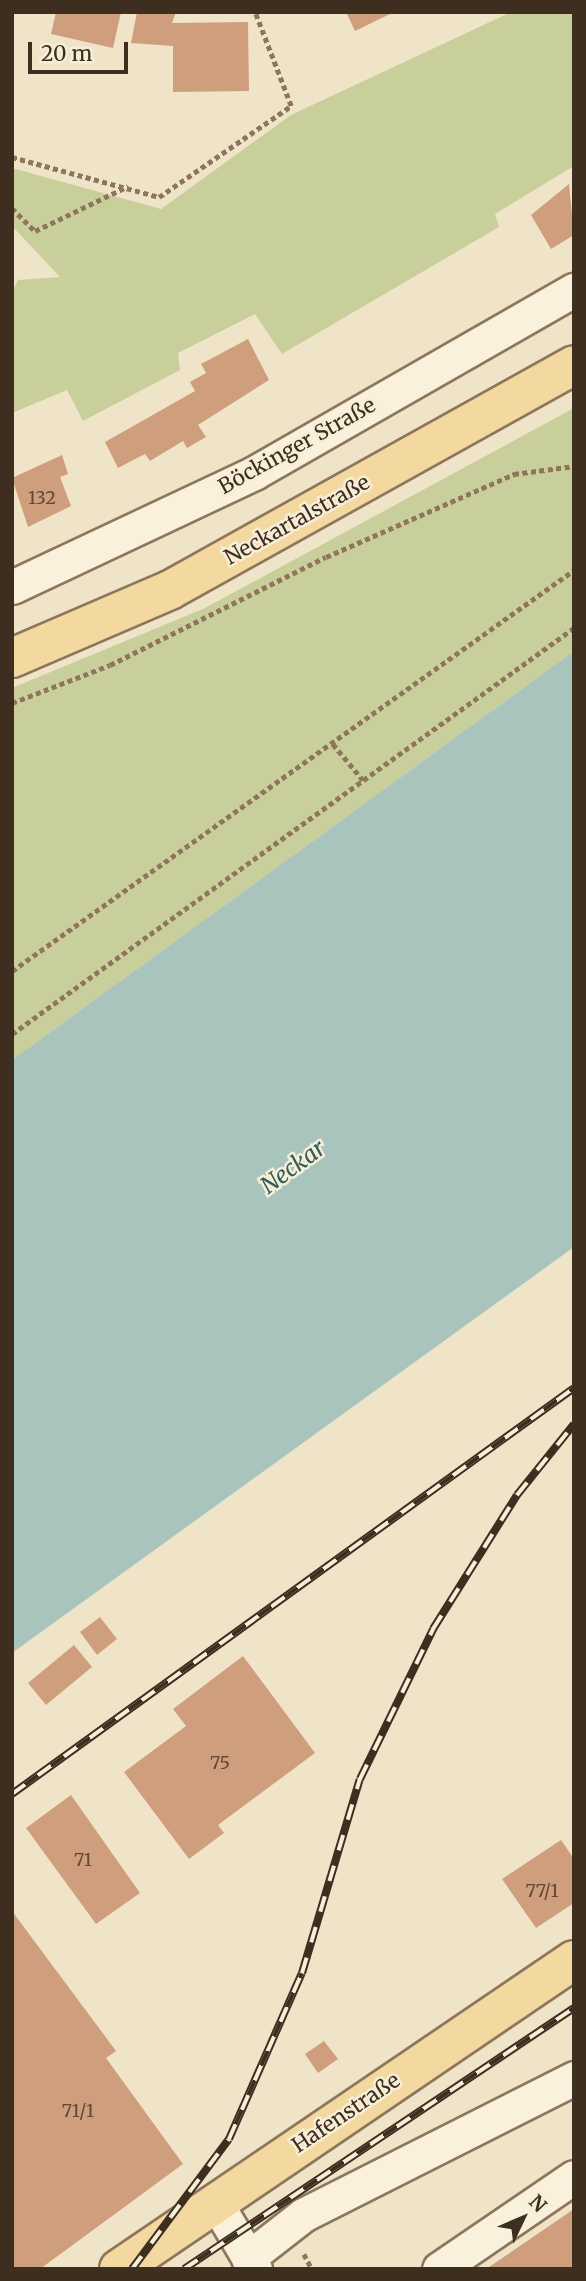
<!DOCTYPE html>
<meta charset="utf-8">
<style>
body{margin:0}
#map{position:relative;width:586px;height:2281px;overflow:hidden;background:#f0e4c8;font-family:Merriweather,serif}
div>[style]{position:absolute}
.green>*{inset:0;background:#c9cf9b}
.water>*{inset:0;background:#a9c4bc}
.building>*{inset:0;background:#cf9f7d}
.path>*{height:4.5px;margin-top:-2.25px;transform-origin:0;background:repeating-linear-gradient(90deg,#8d765c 0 5px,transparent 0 8.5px)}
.roads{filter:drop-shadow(2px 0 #8d765c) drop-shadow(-2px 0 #8d765c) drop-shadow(0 2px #8d765c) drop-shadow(0 -2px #8d765c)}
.minor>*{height:33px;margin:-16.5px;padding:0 16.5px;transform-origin:16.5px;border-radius:16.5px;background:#faf1dc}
.major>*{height:38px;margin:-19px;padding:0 19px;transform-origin:19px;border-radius:19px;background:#f3d9a0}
.rail>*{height:8px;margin-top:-4px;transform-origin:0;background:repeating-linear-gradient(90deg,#f7eed8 0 16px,#3d2e20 0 32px);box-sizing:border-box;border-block:2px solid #3d2e20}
span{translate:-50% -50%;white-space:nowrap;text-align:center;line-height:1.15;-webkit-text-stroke:5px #f7eed8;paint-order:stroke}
.number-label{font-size:18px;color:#624a37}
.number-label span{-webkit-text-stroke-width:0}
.street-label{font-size:21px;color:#3d2e20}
.water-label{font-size:23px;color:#2f5d5a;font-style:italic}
.frame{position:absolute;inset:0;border:14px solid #3d2e20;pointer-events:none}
.north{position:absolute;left:488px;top:2183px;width:70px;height:70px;-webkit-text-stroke:5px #f7eed8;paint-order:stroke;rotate:46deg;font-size:19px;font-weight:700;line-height:28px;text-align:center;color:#3d2e20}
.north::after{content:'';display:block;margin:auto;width:24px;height:32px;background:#3d2e20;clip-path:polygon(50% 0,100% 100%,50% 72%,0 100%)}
.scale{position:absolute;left:28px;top:42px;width:100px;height:32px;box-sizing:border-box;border:4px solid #3d2e20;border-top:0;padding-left:9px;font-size:21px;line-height:24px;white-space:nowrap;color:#3d2e20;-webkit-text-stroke:5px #f7eed8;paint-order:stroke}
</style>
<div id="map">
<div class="green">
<div style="clip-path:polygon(511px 12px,574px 12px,574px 166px,495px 214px,499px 227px,282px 354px,255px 314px,178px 353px,180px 370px,83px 421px,67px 390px,12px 413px,12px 292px,18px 280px,60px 277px,12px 226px,12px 168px,161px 209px,291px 115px)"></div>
<div style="clip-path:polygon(574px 408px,574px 651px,12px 1060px,12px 688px,205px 608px)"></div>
</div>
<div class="water">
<div style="clip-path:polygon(574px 651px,574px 1247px,12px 1653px,12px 1060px)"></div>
</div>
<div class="building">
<div style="clip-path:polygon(56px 12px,121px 12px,113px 48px,51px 34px)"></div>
<div style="clip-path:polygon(137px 12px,176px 12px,172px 23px,248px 22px,249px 91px,173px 92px,173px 46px,131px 43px)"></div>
<div style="clip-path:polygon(346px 12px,394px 12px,355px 31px)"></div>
<div style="clip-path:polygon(569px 184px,574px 235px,551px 249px,531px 215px)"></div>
<div style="clip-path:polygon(248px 339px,269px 380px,198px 425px,206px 437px,187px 448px,183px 441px,150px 461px,145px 454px,118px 468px,105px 442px,195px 391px,190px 382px,206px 373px,201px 364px)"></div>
<div style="clip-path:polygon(62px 455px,68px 474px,60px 477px,71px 506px,28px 527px,12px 478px)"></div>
<div style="clip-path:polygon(100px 1617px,117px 1639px,97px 1655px,80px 1632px)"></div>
<div style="clip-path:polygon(74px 1645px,92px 1667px,46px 1705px,28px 1683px)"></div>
<div style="clip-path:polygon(243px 1656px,315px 1753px,218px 1825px,224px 1833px,189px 1859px,124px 1772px,186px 1726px,173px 1709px)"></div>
<div style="clip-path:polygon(71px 1795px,140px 1893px,96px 1924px,26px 1828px)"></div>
<div style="clip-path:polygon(561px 1840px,574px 1859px,574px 1903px,536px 1928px,502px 1879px)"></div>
<div style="clip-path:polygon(12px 1911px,116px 2051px,106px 2058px,183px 2164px,40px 2269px,12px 2269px)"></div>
<div style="clip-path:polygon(324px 2041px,338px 2059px,318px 2073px,305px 2054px)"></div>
<div style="clip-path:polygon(574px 2209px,574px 2269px,486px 2269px)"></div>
</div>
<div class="path">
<div style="left:12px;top:157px;width:152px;rotate:15.2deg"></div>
<div style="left:159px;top:197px;width:160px;rotate:-34.6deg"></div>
<div style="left:291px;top:106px;width:101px;rotate:-111deg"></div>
<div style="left:12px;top:208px;width:33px;rotate:45deg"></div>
<div style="left:35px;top:231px;width:103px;rotate:-25.8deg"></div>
<div style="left:12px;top:703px;width:105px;rotate:-21.2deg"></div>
<div style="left:110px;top:665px;width:241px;rotate:-26.6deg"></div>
<div style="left:326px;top:557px;width:206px;rotate:-23.8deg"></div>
<div style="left:514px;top:474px;width:61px;rotate:-7.6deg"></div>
<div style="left:333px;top:744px;width:47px;rotate:50.2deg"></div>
<div style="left:12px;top:971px;width:690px;rotate:-35.51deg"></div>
<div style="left:12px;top:1034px;width:693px;rotate:-35.85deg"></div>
<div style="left:304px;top:2254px;width:17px;rotate:62deg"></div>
</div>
<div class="roads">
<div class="minor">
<div style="left:12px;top:587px;width:268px;rotate:-25.2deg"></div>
<div style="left:254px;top:473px;width:369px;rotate:-29.8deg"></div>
<div style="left:215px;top:2201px;width:79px;rotate:59.5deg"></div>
<div style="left:248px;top:2258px;width:70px;rotate:-38deg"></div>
<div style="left:303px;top:2215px;width:304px;rotate:-26.8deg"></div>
<div style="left:439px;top:2269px;width:163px;rotate:-34.3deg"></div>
</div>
<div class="major">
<div style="left:12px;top:658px;width:172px;rotate:-23.3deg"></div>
<div style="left:170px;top:590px;width:462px;rotate:-29.1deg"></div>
<div style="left:119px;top:2269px;width:550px;rotate:-34.18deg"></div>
</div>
</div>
<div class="rail">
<div style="left:12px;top:1794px;width:693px;rotate:-35.85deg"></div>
<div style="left:132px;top:2269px;width:162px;rotate:-53.3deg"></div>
<div style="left:229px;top:2139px;width:181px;rotate:-66.3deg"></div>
<div style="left:302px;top:1973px;width:202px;rotate:-73.4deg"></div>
<div style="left:360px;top:1779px;width:167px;rotate:-64deg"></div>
<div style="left:433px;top:1629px;width:158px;rotate:-57.9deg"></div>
<div style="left:517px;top:1495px;width:91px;rotate:-51.2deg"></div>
<div style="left:184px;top:2269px;width:469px;rotate:-33.8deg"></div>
</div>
<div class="number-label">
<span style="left:42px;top:498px">132</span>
<span style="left:220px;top:1763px">75</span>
<span style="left:83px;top:1860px">71</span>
<span style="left:542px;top:1891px">77/1</span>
<span style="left:78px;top:2111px">71/1</span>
</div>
<div class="street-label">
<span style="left:297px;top:446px;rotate:-29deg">Böckinger Straße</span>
<span style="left:297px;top:520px;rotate:-29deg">Neckartalstraße</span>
<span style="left:346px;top:2113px;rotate:-34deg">Hafenstraße</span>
</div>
<div class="water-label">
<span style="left:293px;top:1167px;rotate:-36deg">Neckar</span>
</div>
<div class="frame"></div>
<div class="north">N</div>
<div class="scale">20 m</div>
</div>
